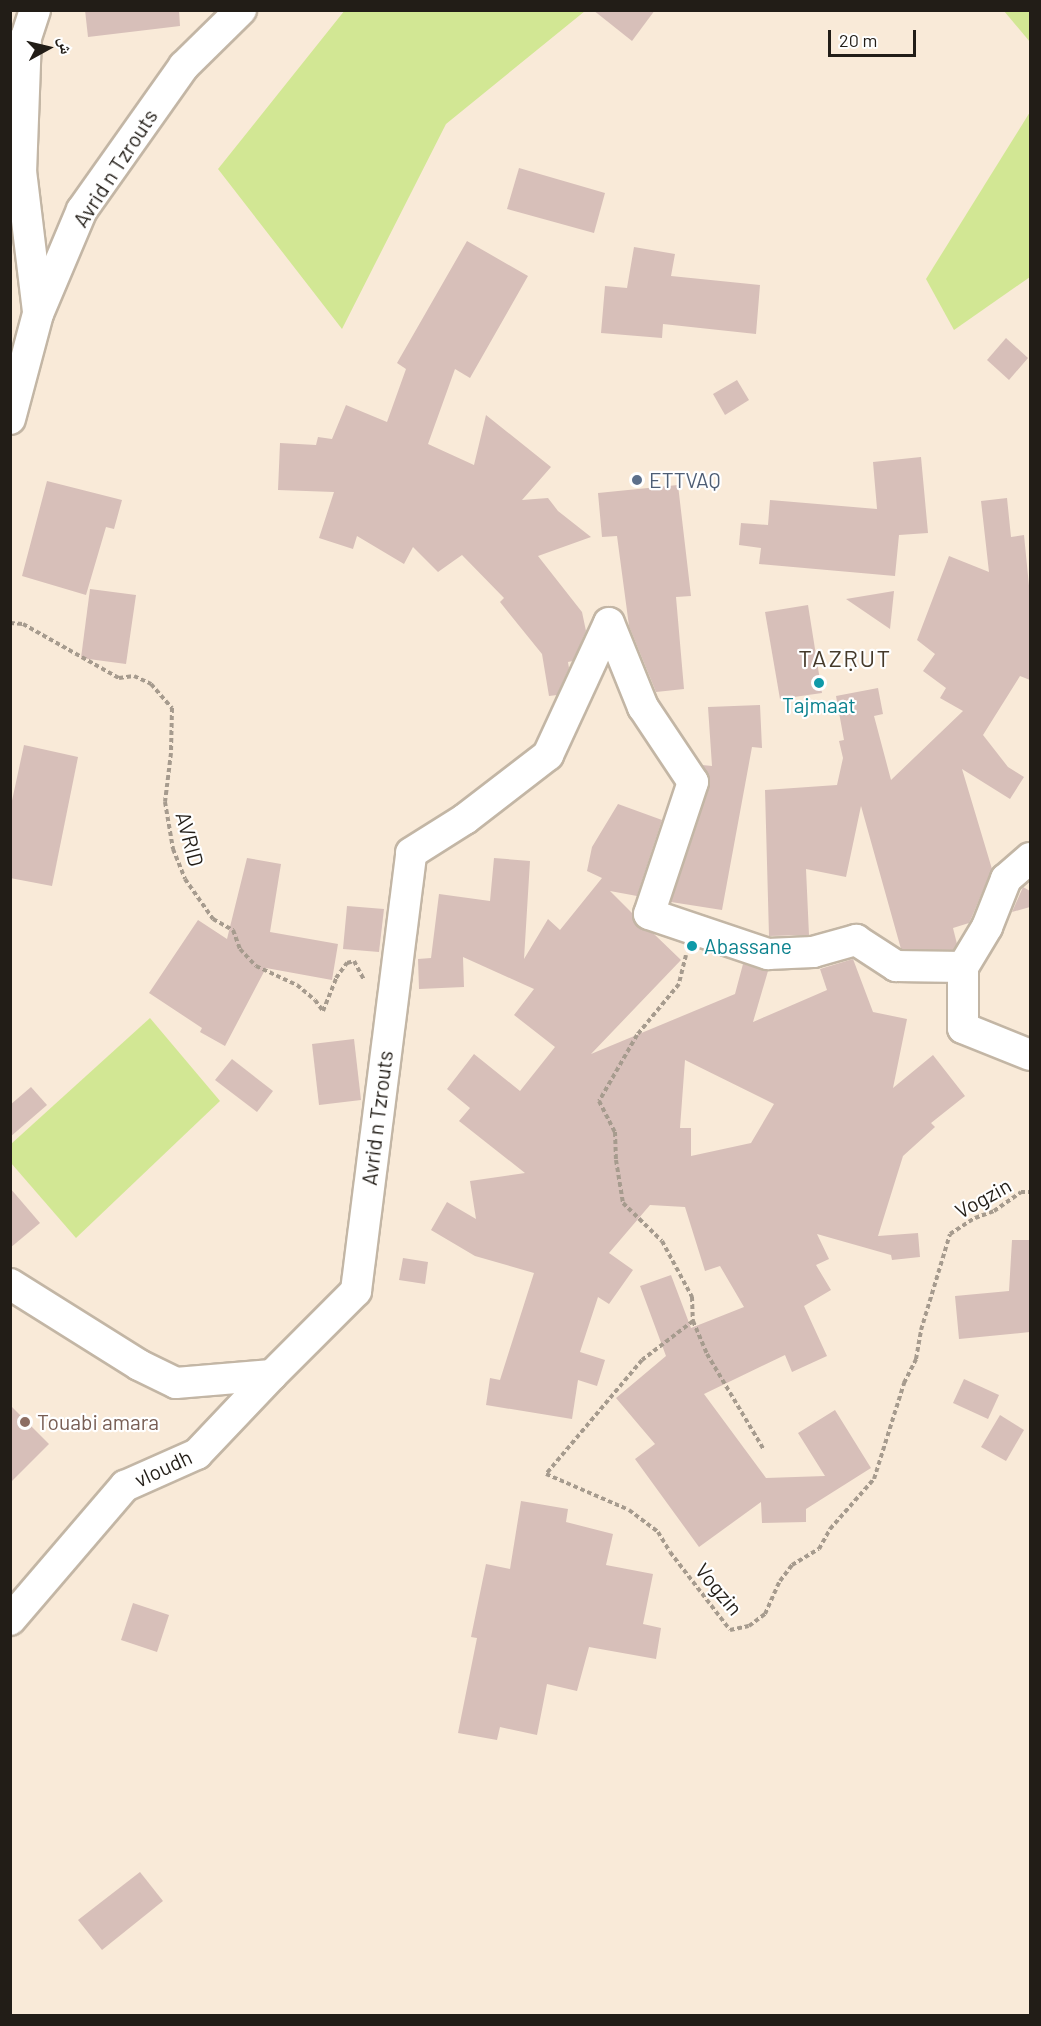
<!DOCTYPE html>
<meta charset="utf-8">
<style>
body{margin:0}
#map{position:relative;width:1041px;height:2026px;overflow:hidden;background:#f9ead8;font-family:Barlow,"Noto Naskh Arabic",sans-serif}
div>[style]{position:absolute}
.green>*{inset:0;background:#d2e794}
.building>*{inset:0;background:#d7bfb9}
.path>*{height:4px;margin-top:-2px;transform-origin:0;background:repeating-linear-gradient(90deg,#a69b8e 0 4.5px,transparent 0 7.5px)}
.roads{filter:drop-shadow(2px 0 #c3b6a5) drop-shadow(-2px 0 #c3b6a5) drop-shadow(0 2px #c3b6a5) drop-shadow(0 -2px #c3b6a5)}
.minor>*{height:30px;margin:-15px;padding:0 15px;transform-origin:15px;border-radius:15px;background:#fff}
.dots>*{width:16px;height:16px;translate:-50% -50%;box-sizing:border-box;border:3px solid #fff;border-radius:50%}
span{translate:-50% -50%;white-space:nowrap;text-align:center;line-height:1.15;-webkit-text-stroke:4.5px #fff;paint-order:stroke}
.street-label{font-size:21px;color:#221d17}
.service-label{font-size:21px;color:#4e5e75}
.left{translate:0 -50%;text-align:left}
.culture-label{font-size:21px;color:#0d838f}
.education-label{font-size:21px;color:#785e54}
.quarter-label{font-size:24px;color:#453a2b;letter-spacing:1.5px}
.frame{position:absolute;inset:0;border:12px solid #221d17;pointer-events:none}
.north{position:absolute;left:18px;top:18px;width:60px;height:60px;-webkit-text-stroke:4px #fff;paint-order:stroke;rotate:82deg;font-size:16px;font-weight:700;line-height:24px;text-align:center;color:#221d17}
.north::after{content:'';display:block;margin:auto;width:21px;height:27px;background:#221d17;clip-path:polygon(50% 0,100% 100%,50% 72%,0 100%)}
.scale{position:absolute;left:828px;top:30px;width:88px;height:27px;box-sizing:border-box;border:3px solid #221d17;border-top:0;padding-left:8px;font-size:18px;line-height:21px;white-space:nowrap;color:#221d17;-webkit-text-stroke:4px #fff;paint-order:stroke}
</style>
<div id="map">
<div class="green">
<div style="clip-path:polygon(345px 10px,585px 11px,446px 124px,342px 329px,218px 169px)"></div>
<div style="clip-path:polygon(1004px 11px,1030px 11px,1030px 42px)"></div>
<div style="clip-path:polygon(1030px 112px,1030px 277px,954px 330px,926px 279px)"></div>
<div style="clip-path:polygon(150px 1018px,220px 1101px,76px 1238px,11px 1163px,11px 1144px)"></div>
</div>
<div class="building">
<div style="clip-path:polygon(85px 10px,179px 10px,180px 26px,88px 37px)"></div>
<div style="clip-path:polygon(593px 10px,655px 10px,632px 41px)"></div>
<div style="clip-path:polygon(519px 168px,605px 193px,594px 233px,507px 209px)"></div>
<div style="clip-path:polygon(467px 241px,528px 276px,470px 378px,455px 369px,428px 444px,474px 465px,486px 415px,551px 467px,522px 500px,548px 498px,558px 511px,591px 537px,538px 556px,582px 612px,586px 631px,573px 661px,568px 662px,569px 668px,557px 695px,549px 696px,542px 654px,500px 602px,504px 598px,462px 555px,438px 572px,413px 547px,404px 564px,357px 536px,353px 549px,319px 538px,334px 492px,278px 490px,280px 443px,316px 445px,318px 437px,332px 439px,346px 405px,387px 422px,406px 369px,397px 363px)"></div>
<div style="clip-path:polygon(634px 247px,675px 254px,671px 276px,760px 285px,756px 334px,663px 324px,662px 338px,601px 333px,605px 286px,627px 288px)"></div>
<div style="clip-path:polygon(1006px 338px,1028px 358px,1009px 380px,987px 360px)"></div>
<div style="clip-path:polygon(737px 380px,749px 400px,725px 415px,713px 394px)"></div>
<div style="clip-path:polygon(921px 457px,928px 533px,899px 535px,895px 576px,759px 564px,761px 548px,739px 545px,741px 523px,768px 525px,770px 500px,877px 509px,873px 462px)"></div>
<div style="clip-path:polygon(47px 481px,122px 500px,114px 529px,106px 527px,86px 595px,22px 576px)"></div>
<div style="clip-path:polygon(678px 485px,691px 596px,676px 597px,684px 689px,656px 692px,629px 626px,617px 536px,602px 537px,598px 493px)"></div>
<div style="clip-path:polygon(1007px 498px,1011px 537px,1024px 535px,1030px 596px,1030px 680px,1020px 676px,983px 735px,1008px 767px,1024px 777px,1010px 799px,962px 769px,992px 869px,971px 919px,969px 923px,953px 928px,957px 944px,953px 950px,901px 949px,861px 806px,846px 877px,806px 869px,809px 935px,769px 936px,765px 790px,837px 785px,843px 758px,839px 741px,844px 740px,836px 696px,878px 688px,883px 714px,874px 716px,891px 780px,963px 711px,940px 698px,946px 688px,923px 671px,935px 654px,917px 640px,949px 556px,989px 572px,981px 501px)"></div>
<div style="clip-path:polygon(90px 589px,136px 595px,126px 664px,81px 658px)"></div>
<div style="clip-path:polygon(894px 591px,890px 629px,846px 599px)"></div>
<div style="clip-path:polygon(808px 605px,822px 693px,780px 699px,765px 612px)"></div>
<div style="clip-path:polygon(760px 705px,762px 748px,752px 747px,722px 910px,671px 902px,709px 787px,710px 779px,702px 765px,712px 766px,708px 707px)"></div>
<div style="clip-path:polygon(24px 745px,78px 757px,52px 886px,10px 878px,10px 810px)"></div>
<div style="clip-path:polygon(evenodd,618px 804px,662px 820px,637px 896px,610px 891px,632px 913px,637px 926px,654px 934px,681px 960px,591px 1054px,735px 994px,743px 964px,768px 971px,753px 1022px,827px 990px,820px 969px,853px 959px,873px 1012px,907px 1019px,893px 1088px,933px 1055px,965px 1096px,931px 1123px,935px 1127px,903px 1156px,878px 1236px,918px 1233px,920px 1257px,892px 1260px,891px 1255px,817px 1234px,829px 1259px,816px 1265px,831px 1290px,804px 1306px,827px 1356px,792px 1372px,785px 1355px,704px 1394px,766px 1478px,825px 1476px,798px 1433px,835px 1410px,871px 1468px,806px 1509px,806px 1522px,762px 1523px,761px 1502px,699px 1547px,635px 1459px,655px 1444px,616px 1398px,666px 1356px,640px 1286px,671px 1275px,691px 1328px,744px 1307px,720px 1266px,705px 1271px,685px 1207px,650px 1205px,609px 1253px,633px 1270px,609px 1304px,598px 1297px,580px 1352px,605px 1360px,597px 1386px,578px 1380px,572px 1419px,486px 1405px,490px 1378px,500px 1380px,534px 1273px,475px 1256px,431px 1230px,447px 1202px,476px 1219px,470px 1181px,525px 1173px,459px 1121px,470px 1108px,447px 1089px,474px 1054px,520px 1091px,555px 1047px,514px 1015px,534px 989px,463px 957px,464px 987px,419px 989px,418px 959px,431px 958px,439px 894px,490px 901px,494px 858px,530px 861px,524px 959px,548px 919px,560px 930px,602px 878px,587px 871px,592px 847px,618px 804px,685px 1060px,774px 1104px,751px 1143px,691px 1156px,691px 1128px,680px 1128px,685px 1060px)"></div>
<div style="clip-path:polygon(247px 858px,281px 864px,270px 932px,338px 944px,332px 980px,266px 968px,225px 1046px,200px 1032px,202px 1028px,149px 993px,198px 920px,227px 939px)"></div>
<div style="clip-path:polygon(1023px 887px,1030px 891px,1030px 907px,1012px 912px)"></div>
<div style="clip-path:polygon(347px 906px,384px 909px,379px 952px,343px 949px)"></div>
<div style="clip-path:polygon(354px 1039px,361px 1100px,319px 1105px,312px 1044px)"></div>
<div style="clip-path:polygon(232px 1059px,273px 1091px,257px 1112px,215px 1080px)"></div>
<div style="clip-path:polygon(31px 1087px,47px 1105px,10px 1137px,10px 1105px)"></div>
<div style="clip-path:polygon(10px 1188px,40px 1223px,10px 1248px)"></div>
<div style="clip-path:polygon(1012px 1240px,1030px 1240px,1030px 1332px,959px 1339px,955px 1296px,1009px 1291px)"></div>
<div style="clip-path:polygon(403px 1258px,428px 1262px,425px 1284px,399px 1280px)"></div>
<div style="clip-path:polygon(964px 1379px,999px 1395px,988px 1419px,953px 1403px)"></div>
<div style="clip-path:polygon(10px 1405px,49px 1444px,10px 1483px)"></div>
<div style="clip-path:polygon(1000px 1415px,1024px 1430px,1006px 1461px,981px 1447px)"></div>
<div style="clip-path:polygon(521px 1501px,568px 1509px,566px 1522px,613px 1534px,606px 1565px,653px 1574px,643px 1624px,661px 1628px,656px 1659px,589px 1647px,577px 1691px,547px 1684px,537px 1735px,500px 1727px,497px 1740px,458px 1733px,477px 1638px,471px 1637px,486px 1564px,510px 1569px)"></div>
<div style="clip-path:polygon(133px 1603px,169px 1615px,157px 1652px,121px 1640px)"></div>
<div style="clip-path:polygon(140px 1872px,163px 1901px,102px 1950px,78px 1920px)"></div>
</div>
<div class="path">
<div style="left:10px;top:623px;width:13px;rotate:4deg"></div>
<div style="left:23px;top:624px;width:110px;rotate:29.4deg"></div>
<div style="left:119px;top:678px;width:15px;rotate:-8deg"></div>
<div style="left:134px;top:676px;width:19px;rotate:25deg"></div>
<div style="left:151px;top:684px;width:32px;rotate:49deg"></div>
<div style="left:172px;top:708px;width:45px;rotate:91.3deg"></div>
<div style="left:171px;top:753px;width:49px;rotate:97deg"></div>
<div style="left:165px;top:802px;width:48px;rotate:80.3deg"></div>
<div style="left:173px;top:849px;width:32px;rotate:68deg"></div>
<div style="left:185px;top:879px;width:49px;rotate:55deg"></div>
<div style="left:213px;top:919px;width:23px;rotate:29deg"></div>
<div style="left:233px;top:930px;width:20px;rotate:70deg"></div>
<div style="left:240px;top:949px;width:23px;rotate:47deg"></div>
<div style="left:256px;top:966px;width:45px;rotate:24.9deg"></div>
<div style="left:297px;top:985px;width:23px;rotate:40deg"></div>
<div style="left:315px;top:1000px;width:14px;rotate:54deg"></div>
<div style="left:323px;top:1011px;width:35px;rotate:-68deg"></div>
<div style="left:336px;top:978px;width:19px;rotate:-54deg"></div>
<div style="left:347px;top:963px;width:7px;rotate:-16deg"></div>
<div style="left:354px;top:961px;width:21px;rotate:62deg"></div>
<div style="left:686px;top:955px;width:30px;rotate:104deg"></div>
<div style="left:679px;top:984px;width:66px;rotate:129.5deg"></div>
<div style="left:637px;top:1035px;width:76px;rotate:119.9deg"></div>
<div style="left:599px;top:1101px;width:35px;rotate:63deg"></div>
<div style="left:615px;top:1132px;width:28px;rotate:88deg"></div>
<div style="left:616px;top:1160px;width:44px;rotate:80.8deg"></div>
<div style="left:623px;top:1203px;width:54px;rotate:44.3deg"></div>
<div style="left:662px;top:1241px;width:64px;rotate:61.8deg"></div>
<div style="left:692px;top:1297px;width:24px;rotate:88deg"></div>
<div style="left:693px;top:1321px;width:36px;rotate:67deg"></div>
<div style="left:707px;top:1354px;width:112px;rotate:59.3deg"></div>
<div style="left:693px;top:1321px;width:64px;rotate:142.6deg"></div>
<div style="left:642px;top:1360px;width:149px;rotate:130.1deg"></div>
<div style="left:546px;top:1474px;width:90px;rotate:23.4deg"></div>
<div style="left:629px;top:1510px;width:36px;rotate:37deg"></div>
<div style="left:658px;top:1532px;width:23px;rotate:59deg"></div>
<div style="left:670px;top:1552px;width:98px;rotate:52.4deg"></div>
<div style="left:730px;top:1630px;width:19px;rotate:-12deg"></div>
<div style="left:749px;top:1626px;width:20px;rotate:-37deg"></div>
<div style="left:765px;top:1614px;width:36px;rotate:-66deg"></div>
<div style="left:780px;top:1581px;width:20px;rotate:-53deg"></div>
<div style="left:792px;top:1565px;width:31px;rotate:-31deg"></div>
<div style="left:819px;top:1549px;width:23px;rotate:-61deg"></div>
<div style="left:830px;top:1529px;width:67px;rotate:-48.7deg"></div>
<div style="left:874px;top:1479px;width:101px;rotate:-72.6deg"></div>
<div style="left:904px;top:1383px;width:27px;rotate:-63deg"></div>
<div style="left:916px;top:1359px;width:29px;rotate:-80deg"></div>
<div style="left:921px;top:1330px;width:100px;rotate:-73.2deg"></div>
<div style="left:950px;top:1234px;width:30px;rotate:-33deg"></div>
<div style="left:975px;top:1218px;width:20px;rotate:-20deg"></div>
<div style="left:994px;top:1211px;width:33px;rotate:-35deg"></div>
<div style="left:1021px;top:1192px;width:9px"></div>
</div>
<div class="roads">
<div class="minor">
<div style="left:35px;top:10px;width:28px;rotate:108deg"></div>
<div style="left:26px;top:37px;width:134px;rotate:92.1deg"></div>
<div style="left:21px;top:171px;width:141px;rotate:83.1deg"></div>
<div style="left:10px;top:419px;width:109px;rotate:-75.1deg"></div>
<div style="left:38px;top:314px;width:113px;rotate:-67.1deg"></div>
<div style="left:82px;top:210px;width:176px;rotate:-54.7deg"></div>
<div style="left:184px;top:66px;width:80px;rotate:-44.5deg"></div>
<div style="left:609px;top:623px;width:91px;rotate:68deg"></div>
<div style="left:643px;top:707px;width:90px;rotate:56.3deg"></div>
<div style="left:693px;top:782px;width:139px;rotate:108.4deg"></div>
<div style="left:649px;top:914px;width:126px;rotate:18.6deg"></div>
<div style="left:768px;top:954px;width:45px;rotate:-2.5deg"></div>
<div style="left:813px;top:952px;width:45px;rotate:-15.6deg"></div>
<div style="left:856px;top:940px;width:48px;rotate:33deg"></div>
<div style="left:896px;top:966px;width:67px;rotate:0.9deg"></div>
<div style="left:963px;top:967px;width:61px;rotate:90deg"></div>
<div style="left:963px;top:1028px;width:72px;rotate:21.9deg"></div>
<div style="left:963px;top:967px;width:47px;rotate:-59deg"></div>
<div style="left:987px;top:927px;width:52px;rotate:-68.4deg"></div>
<div style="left:1006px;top:879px;width:32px;rotate:-41deg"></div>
<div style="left:10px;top:1284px;width:152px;rotate:32.1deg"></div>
<div style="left:139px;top:1365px;width:41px;rotate:25.9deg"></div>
<div style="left:176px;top:1383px;width:96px;rotate:-4.8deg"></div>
<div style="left:272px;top:1375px;width:119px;rotate:-45deg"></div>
<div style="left:356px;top:1291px;width:441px;rotate:-82.8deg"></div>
<div style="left:411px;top:853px;width:64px;rotate:-32.2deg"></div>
<div style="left:465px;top:819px;width:105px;rotate:-37.6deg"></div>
<div style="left:548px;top:755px;width:145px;rotate:-65.2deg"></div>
<div style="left:10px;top:1620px;width:177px;rotate:-49.4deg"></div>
<div style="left:125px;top:1486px;width:79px;rotate:-24deg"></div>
<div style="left:197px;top:1454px;width:109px;rotate:-46.5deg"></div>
</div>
</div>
<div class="dots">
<div style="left:637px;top:480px;background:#5c6f8a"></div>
<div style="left:819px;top:683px;background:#0f9aa8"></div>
<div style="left:692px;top:946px;background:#0f9aa8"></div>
<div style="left:25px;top:1422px;background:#8d6e63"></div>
</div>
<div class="street-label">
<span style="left:115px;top:168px;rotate:-57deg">Avrid n Tzrouts</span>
<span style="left:190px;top:839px;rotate:75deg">AVRID</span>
<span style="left:377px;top:1118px;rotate:-83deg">Avrid n Tzrouts</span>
<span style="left:983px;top:1198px;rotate:-29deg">Vogzin</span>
<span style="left:163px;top:1468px;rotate:-25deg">vloudh</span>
<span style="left:719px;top:1589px;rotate:50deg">Vogzin</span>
</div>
<div class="service-label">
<span class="left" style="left:649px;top:480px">ETTVAQ</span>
</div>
<div class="culture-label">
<span style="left:819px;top:705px">Tajmaat</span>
<span class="left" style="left:704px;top:946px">Abassane</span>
</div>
<div class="education-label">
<span class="left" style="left:37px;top:1422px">Touabi amara</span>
</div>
<div class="quarter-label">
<span style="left:845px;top:658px">TAZṚUT</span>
</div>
<div class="frame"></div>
<div class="north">ش</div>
<div class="scale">20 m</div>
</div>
